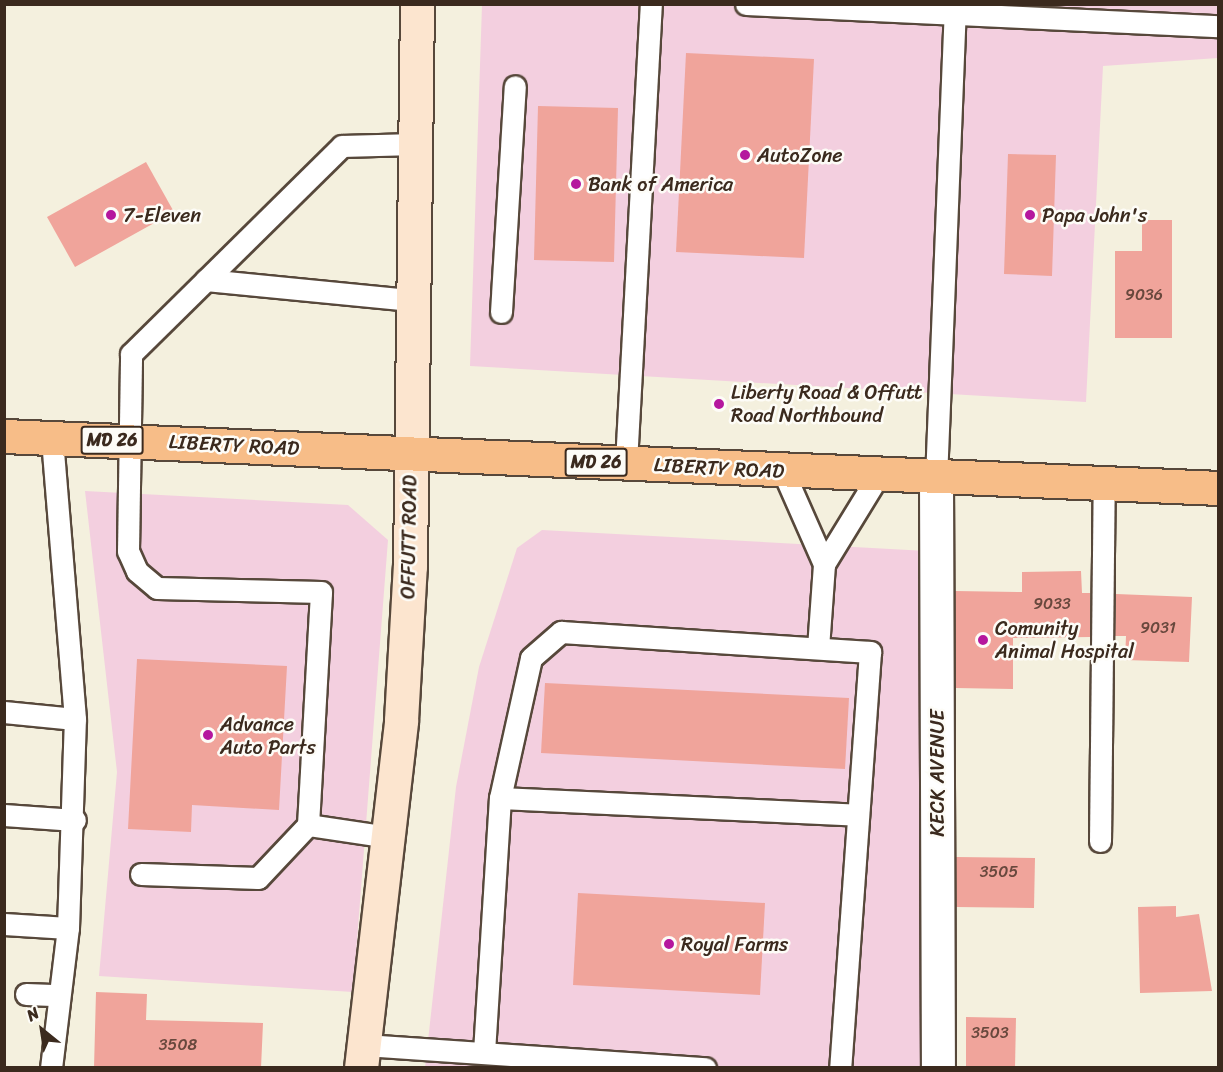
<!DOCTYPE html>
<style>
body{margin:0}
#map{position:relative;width:1223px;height:1072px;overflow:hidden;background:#f4f0de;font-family:Sriracha,sans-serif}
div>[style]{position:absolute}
.built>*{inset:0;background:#f3cfdf}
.building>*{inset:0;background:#f0a49b}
.roads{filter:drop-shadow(2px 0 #57483b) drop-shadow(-2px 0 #57483b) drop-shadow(0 2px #57483b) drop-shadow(0 -2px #57483b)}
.lane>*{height:21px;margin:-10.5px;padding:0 10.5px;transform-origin:10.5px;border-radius:10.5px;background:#fff}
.street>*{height:33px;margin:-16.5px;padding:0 16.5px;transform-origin:16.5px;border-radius:16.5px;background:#fff}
.secondary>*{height:33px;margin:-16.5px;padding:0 16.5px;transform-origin:16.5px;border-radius:16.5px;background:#fce5cf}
.primary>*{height:33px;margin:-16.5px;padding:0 16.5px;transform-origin:16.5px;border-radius:16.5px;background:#f7bd88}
.dots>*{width:16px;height:16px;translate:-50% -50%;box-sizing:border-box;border:3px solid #fdfcf7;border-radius:50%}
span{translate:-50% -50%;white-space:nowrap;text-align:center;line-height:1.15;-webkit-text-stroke:5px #fdfcf7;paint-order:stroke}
.number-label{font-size:16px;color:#68483d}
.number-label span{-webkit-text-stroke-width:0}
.shield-label span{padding:2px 4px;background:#fdfcf7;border:2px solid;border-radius:4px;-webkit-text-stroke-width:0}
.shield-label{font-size:18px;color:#3b2a1e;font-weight:700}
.poi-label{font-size:20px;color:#3b2a1e}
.left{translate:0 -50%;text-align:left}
.street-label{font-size:20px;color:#3b2a1e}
.frame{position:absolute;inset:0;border:6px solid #3b2a1e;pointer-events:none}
.north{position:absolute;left:12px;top:1000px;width:60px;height:60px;-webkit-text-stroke:4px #fdfcf7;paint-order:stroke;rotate:330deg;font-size:16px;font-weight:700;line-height:24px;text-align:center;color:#3b2a1e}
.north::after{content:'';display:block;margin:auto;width:21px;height:27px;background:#3b2a1e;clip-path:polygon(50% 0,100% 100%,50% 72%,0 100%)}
</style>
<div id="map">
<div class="built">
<div style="clip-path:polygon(482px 5px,1218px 5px,1218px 58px,1103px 66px,1086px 402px,470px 366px)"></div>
<div style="clip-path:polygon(85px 491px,348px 505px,388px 540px,353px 992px,99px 976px,117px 772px)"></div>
<div style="clip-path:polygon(542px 530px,927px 551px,927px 1067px,425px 1068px,456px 787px,479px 667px,517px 548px)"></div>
</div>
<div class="building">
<div style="clip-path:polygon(686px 53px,814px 59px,804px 258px,676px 252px)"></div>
<div style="clip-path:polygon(538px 106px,618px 108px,614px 262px,534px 260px)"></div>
<div style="clip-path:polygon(1008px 154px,1056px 155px,1052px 276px,1004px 274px)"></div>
<div style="clip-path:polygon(146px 162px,174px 212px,75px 267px,47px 217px)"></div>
<div style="clip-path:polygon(1142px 220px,1172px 220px,1172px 338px,1115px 338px,1115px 251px,1142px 251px)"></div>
<div style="clip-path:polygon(1081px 571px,1082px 593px,1090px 593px,1090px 637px,1013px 638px,1013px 689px,955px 688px,955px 591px,1022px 592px,1022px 572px)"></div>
<div style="clip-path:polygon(1116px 594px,1192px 597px,1189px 662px,1125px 660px,1126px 636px,1115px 636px)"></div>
<div style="clip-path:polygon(137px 659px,287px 666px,279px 810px,192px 805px,191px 832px,128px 829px)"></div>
<div style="clip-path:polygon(545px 683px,849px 698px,845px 769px,541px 753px)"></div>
<div style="clip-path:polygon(956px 857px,1035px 858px,1034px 908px,956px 907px)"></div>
<div style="clip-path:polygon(578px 893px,765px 903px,760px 995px,573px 985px)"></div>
<div style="clip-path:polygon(1176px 906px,1176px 917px,1199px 914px,1212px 991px,1140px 993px,1138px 907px)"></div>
<div style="clip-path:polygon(96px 992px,147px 994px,146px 1020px,263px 1023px,261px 1068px,94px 1068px)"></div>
<div style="clip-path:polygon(966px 1017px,1016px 1018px,1015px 1068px,966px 1068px)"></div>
</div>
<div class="roads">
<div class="lane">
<div style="left:746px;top:4px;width:473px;rotate:2.7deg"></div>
<div style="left:206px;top:280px;width:206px;rotate:5.6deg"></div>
<div style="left:501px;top:312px;width:226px;rotate:-86.5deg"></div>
<div style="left:626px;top:463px;width:460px;rotate:-86.9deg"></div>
<div style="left:783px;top:471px;width:102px;rotate:66.2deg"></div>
<div style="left:936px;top:479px;width:475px;rotate:-87.7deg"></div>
<div style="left:818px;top:648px;width:84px;rotate:-85.9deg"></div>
<div style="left:824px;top:564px;width:103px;rotate:-58.5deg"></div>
<div style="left:4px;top:712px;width:71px;rotate:5.6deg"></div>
<div style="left:500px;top:798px;width:358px;rotate:2.7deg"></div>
<div style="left:4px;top:815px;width:71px;rotate:4deg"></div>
<div style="left:389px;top:837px;width:82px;rotate:-171.6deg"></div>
<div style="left:308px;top:825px;width:233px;rotate:-86.8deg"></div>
<div style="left:321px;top:592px;width:164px;rotate:-178.6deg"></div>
<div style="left:157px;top:588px;width:26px;rotate:-140deg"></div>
<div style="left:137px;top:571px;width:22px;rotate:-114deg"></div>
<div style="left:128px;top:551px;width:197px;rotate:-89.1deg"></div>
<div style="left:131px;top:354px;width:296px;rotate:-44.6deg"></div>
<div style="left:342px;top:146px;width:72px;rotate:-1.6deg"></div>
<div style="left:1100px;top:841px;width:355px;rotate:-89.4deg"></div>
<div style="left:141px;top:874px;width:117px;rotate:2deg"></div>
<div style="left:258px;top:878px;width:73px;rotate:-46.7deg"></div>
<div style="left:4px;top:924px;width:64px;rotate:3.6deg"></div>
<div style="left:68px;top:928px;width:209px;rotate:-88.1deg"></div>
<div style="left:75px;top:719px;width:282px;rotate:-94.7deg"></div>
<div style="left:26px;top:994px;width:33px;rotate:2deg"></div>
<div style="left:364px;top:1045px;width:342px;rotate:3.9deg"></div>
<div style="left:484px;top:1052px;width:255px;rotate:-86.4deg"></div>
<div style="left:500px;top:798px;width:143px;rotate:-77.5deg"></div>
<div style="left:531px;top:658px;width:40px;rotate:-41deg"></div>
<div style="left:561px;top:632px;width:310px;rotate:3.7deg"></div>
<div style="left:870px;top:652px;width:417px;rotate:94.1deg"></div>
<div style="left:51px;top:1068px;width:141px;rotate:-83.1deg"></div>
</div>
<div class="street">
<div style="left:936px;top:479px;width:589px;rotate:89.81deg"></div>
</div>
<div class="secondary">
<div style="left:361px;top:1068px;width:350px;rotate:-83.4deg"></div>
<div style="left:401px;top:720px;width:154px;rotate:-86.7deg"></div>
<div style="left:410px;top:566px;width:562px;rotate:-89.29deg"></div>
</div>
<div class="primary">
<div style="left:4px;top:436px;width:1215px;rotate:2.45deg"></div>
</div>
</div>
<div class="dots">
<div style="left:745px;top:155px;background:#b5179e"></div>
<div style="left:576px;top:184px;background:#b5179e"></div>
<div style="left:111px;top:215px;background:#b5179e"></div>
<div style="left:1030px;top:215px;background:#b5179e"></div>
<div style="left:719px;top:404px;background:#b5179e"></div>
<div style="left:983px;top:640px;background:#b5179e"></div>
<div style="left:208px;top:735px;background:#b5179e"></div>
<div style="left:669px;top:944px;background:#b5179e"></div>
</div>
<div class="number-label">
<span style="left:1144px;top:295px">9036</span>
<span style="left:1052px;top:604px">9033</span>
<span style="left:1158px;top:628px">9031</span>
<span style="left:999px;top:872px">3505</span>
<span style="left:990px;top:1033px">3503</span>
<span style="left:178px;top:1045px">3508</span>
</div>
<div class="shield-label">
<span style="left:112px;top:440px">MD 26</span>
<span style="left:596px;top:462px">MD 26</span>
</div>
<div class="poi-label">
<span class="left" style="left:757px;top:155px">AutoZone</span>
<span class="left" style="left:588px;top:184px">Bank of America</span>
<span class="left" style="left:123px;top:215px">7-Eleven</span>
<span class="left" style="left:1042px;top:215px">Papa John's</span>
<span class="left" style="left:731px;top:404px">Liberty Road &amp; Offutt<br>Road Northbound</span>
<span class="left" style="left:995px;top:640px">Comunity<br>Animal Hospital</span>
<span class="left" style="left:220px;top:736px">Advance<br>Auto Parts</span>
<span class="left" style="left:681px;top:944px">Royal Farms</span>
</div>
<div class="street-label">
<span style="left:234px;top:445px;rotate:3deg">LIBERTY ROAD</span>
<span style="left:719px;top:468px;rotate:3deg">LIBERTY ROAD</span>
<span style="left:409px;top:537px;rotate:-89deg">OFFUTT ROAD</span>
<span style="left:937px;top:773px;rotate:-90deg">KECK AVENUE</span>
</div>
<div class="frame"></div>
<div class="north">N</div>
</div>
